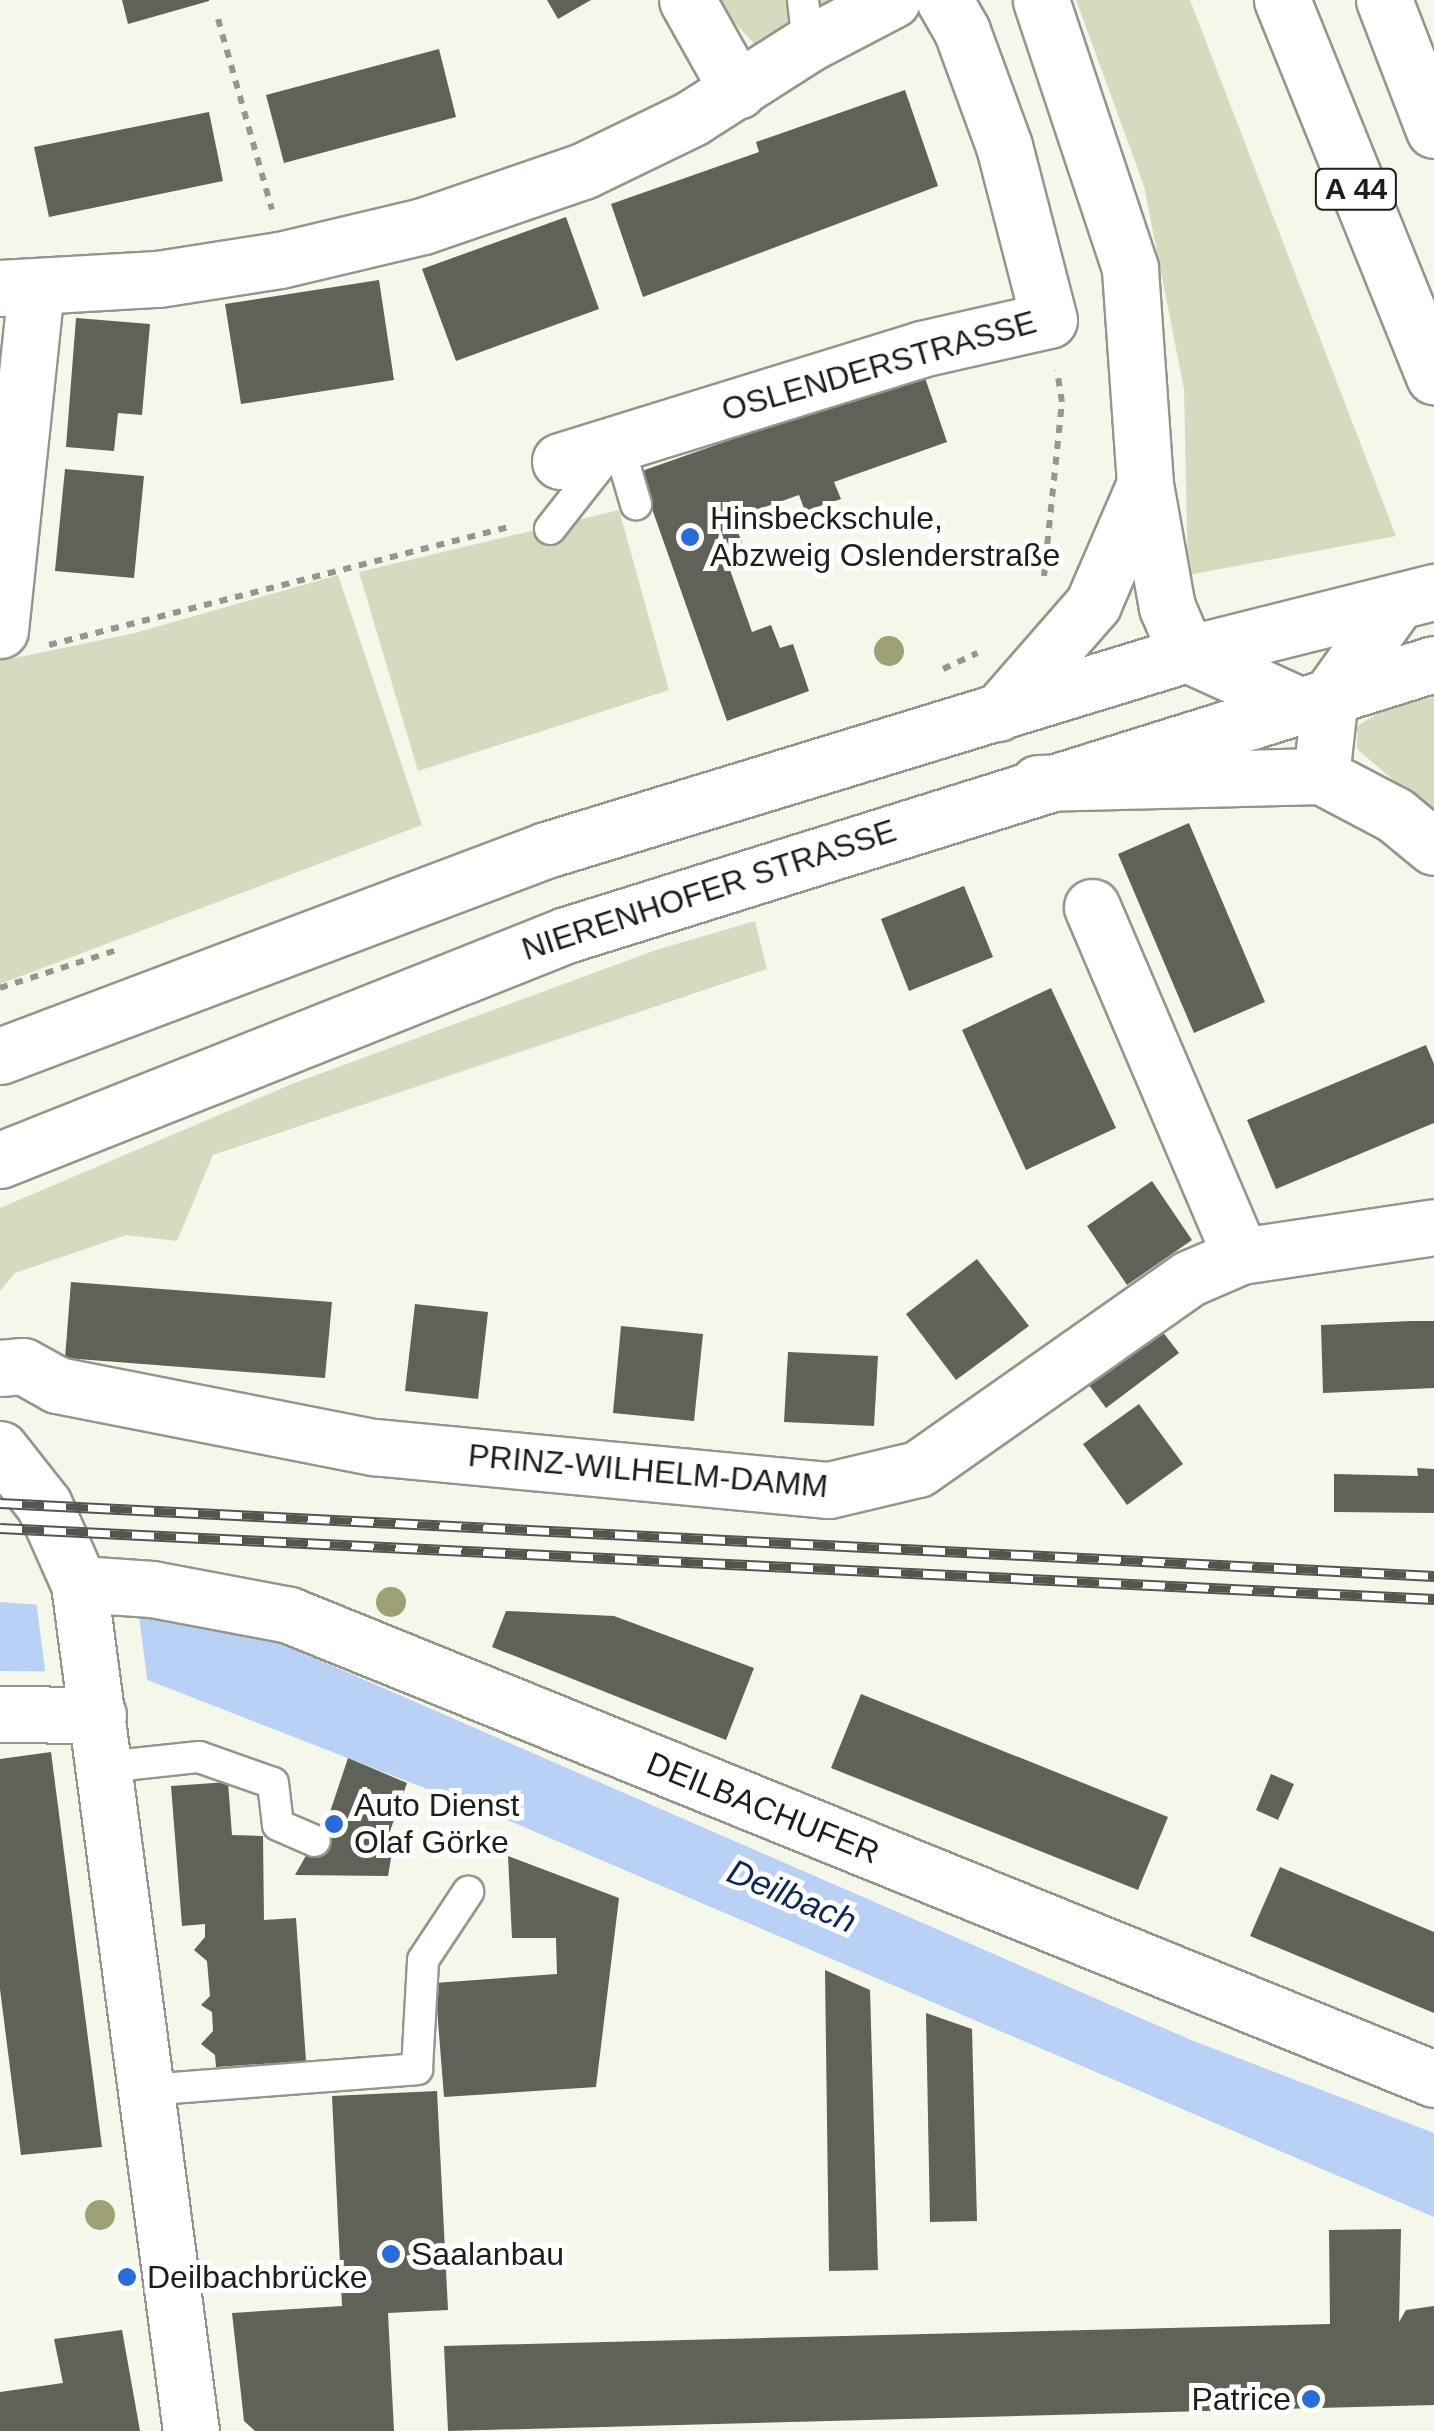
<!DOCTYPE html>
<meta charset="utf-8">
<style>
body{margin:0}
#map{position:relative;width:1434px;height:2431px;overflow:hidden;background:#f5f7eb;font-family:Arial,sans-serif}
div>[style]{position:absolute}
.green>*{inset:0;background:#d7dabe}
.water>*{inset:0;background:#bad1f6}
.pier>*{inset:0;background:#f5f7eb}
.building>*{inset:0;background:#606157}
.path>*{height:6px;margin-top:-3px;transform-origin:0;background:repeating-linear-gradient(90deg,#95978e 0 8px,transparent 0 16px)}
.roads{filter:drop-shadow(2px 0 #95968b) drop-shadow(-2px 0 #95968b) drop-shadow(0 2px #95968b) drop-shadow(0 -2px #95968b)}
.service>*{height:30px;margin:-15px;padding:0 15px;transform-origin:15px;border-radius:15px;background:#fff}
.minor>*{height:55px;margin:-27.5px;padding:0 27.5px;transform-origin:27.5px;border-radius:27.5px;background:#fff}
.tertiary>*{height:55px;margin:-27.5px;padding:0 27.5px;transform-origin:27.5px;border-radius:27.5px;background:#fff}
.secondary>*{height:55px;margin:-27.5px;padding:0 27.5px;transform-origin:27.5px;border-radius:27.5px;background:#fff}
.motorway>*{height:55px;margin:-27.5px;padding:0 27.5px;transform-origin:27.5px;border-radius:27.5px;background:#fff}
.rail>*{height:11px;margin-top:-5.5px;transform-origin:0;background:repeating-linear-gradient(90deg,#fff 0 22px,#54554f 0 44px);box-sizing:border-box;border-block:2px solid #54554f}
.trees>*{width:30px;height:30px;margin:-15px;border-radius:50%;background:#9ea076}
.dots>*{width:28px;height:28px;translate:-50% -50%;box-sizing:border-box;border:5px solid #fff;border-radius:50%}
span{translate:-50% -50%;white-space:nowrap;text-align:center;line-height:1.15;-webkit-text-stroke:10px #fff;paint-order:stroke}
.shield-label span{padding:2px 8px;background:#fff;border:2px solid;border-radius:8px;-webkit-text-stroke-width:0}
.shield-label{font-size:30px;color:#1d1e1a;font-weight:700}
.street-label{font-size:32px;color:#1d1e1a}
.poi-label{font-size:32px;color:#1d1e1a}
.left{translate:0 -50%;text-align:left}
.right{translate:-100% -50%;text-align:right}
.water-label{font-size:35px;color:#0e2955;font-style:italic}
</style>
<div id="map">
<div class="green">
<div style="clip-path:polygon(714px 0,855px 0,757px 47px)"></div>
<div style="clip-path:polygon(1076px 0,1190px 0,1396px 536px,1188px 575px,1184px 389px,1144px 186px)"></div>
<div style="clip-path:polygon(619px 510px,669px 690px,418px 771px,359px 572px)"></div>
<div style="clip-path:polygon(338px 575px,422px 825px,0 984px,0 661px,135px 633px)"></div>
<div style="clip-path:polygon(1434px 697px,1434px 815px,1357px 749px,1357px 726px,1382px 711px)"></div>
<div style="clip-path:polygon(755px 921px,767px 969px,213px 1155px,177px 1241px,126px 1235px,15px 1273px,0 1291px,0 1208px,292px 1084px,656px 950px)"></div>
</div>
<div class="water">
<div style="clip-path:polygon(0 1602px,161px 1614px,264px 1636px,1191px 2040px,1434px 2133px,1434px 2217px,517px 1824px,127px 1672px,0 1671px)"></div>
</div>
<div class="pier">
<div style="clip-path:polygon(36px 1600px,138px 1608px,148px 1686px,126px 1677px,46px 1678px)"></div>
</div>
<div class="building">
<div style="clip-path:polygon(122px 0,209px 0,209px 1px,128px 24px)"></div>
<div style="clip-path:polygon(547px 0,591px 0,558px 19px)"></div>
<div style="clip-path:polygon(439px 49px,456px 117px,284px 163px,266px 95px)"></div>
<div style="clip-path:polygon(905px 90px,938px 186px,643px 297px,611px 204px,759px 152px,756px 142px)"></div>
<div style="clip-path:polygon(209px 112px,223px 181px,49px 217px,34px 147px)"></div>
<div style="clip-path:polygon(566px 217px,599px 309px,456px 361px,422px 269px)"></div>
<div style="clip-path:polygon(379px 280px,394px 380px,241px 404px,225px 304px)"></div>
<div style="clip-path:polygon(76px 318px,150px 324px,142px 415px,118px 413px,114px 451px,66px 447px)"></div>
<div style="clip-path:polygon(923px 372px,947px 442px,834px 482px,841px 499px,805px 511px,799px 495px,733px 518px,742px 543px,723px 550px,752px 632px,771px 625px,780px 648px,793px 644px,809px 691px,727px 721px,639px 472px)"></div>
<div style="clip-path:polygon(65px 469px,144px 476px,134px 578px,55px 571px)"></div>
<div style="clip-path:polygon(1189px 823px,1265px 1002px,1194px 1033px,1118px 854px)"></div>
<div style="clip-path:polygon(964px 886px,993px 957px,909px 991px,881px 919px)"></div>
<div style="clip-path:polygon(1051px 988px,1116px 1128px,1026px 1170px,962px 1030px)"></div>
<div style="clip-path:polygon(1426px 1045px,1434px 1064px,1434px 1123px,1276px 1189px,1247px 1120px)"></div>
<div style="clip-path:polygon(1152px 1181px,1192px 1240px,1127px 1285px,1087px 1226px)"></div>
<div style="clip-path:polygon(977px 1259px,1029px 1326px,956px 1380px,906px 1314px)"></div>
<div style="clip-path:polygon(71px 1282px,332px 1302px,325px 1378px,65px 1358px)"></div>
<div style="clip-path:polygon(415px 1304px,488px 1312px,478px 1399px,405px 1391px)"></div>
<div style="clip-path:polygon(1411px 1321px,1434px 1321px,1434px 1388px,1323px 1393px,1321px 1325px)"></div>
<div style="clip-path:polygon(621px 1326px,703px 1334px,694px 1421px,613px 1413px)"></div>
<div style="clip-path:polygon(1158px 1326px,1179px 1353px,1106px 1408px,1086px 1381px)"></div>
<div style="clip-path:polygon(788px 1352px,878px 1356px,874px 1426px,784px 1422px)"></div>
<div style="clip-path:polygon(1139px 1404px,1183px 1464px,1127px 1505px,1083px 1444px)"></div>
<div style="clip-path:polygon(1417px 1468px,1434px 1469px,1434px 1513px,1334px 1512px,1334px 1474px,1418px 1476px)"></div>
<div style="clip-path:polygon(506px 1611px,614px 1616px,754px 1668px,726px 1740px,492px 1647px)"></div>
<div style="clip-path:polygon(861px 1694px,1168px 1817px,1138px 1890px,831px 1768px)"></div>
<div style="clip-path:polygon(51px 1752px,102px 2147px,21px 2155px,0 1989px,0 1759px)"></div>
<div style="clip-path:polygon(348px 1758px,407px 1783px,389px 1834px,395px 1835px,388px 1876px,295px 1875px,329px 1815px)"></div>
<div style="clip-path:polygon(1271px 1774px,1294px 1784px,1278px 1820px,1256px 1810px)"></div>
<div style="clip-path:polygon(228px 1782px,232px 1835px,263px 1836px,264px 1920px,296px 1918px,306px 2061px,216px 2067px,215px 2055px,201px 2044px,213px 2031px,212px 2012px,201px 2005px,210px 1996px,207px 1961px,194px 1950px,205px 1937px,205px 1924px,182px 1926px,171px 1786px)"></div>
<div style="clip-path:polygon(508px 1856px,619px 1898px,596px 2087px,444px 2097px,435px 1983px,557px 1974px,556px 1938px,512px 1938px)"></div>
<div style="clip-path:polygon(1280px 1867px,1434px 1932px,1434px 2013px,1250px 1936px)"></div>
<div style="clip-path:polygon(825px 1970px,870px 1990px,878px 2270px,829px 2271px)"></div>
<div style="clip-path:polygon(926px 2013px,972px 2029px,977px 2221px,930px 2222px)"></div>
<div style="clip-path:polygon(437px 2091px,448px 2310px,388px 2313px,394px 2431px,255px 2431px,244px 2421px,232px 2313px,342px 2306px,332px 2096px)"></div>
<div style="clip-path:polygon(1401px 2229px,1399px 2322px,1406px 2310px,1434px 2306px,1434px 2405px,448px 2431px,444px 2346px,1330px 2324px,1329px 2230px)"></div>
<div style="clip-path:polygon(122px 2330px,140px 2431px,0 2431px,0 2392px,63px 2383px,54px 2339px)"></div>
</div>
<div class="path">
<div style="left:218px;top:19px;width:198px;rotate:74.2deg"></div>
<div style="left:1044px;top:576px;width:175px;rotate:-84.1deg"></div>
<div style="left:1062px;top:402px;width:32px;rotate:-99deg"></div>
<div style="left:49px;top:645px;width:477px;rotate:-14.4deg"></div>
<div style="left:943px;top:669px;width:38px;rotate:-25deg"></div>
<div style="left:0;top:988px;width:123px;rotate:-18deg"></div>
</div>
<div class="roads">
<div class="service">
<div style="left:803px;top:0;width:44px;rotate:83.5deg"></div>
<div style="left:618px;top:443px;width:64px;rotate:73.6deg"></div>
<div style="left:550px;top:529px;width:102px;rotate:-51.8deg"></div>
<div style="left:105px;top:1767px;width:95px;rotate:-6.1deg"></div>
<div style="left:199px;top:1757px;width:78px;rotate:19.4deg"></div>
<div style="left:273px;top:1783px;width:42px;rotate:83.2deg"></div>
<div style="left:278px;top:1825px;width:40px;rotate:23.4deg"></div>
<div style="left:147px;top:2090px;width:271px;rotate:-4.4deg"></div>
<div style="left:417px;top:2069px;width:109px;rotate:-86.8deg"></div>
<div style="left:423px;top:1960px;width:82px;rotate:-56.5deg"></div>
</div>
<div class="minor">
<div style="left:687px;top:0;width:104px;rotate:60.7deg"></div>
<div style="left:0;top:288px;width:158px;rotate:-3.3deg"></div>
<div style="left:158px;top:279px;width:123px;rotate:-8.9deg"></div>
<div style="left:280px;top:260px;width:147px;rotate:-13.4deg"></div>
<div style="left:423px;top:226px;width:169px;rotate:-19deg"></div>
<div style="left:583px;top:171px;width:121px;rotate:-25.9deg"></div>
<div style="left:692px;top:118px;width:138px;rotate:-32.5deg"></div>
<div style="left:808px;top:44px;width:95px;rotate:-27.6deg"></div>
<div style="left:560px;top:461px;width:378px;rotate:-17.2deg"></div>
<div style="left:921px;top:349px;width:131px;rotate:-12.8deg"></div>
<div style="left:1049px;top:320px;width:180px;rotate:-104.5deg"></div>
<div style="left:1004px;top:146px;width:122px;rotate:-110.1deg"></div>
<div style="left:962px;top:31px;width:36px;rotate:-120deg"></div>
<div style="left:0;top:630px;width:345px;rotate:-84deg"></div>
<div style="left:1092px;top:907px;width:379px;rotate:66.9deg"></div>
<div style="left:0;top:1368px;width:23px;rotate:-5deg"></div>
<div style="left:23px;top:1366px;width:39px;rotate:29deg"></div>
<div style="left:57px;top:1385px;width:323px;rotate:11.1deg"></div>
<div style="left:374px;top:1447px;width:457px;rotate:5.4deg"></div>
<div style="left:829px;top:1490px;width:91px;rotate:-13.3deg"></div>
<div style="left:918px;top:1469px;width:332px;rotate:-35.1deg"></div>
<div style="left:1190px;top:1278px;width:56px;rotate:-23.3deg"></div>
<div style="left:1241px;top:1256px;width:195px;rotate:-8.5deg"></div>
<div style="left:79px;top:1584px;width:73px;rotate:3.9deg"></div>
<div style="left:152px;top:1589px;width:139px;rotate:10.7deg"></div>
<div style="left:289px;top:1615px;width:1235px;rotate:22.06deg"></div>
<div style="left:0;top:1714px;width:98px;rotate:0.6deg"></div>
</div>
<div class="tertiary">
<div style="left:0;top:1449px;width:71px;rotate:51.8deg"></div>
<div style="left:44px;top:1505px;width:86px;rotate:66.1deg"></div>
<div style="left:79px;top:1584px;width:854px;rotate:82.47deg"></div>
</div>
<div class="secondary">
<div style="left:0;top:1056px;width:584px;rotate:-20.67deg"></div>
<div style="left:546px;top:850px;width:670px;rotate:-17deg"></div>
<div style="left:1187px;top:654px;width:255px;rotate:-14.1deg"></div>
<div style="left:0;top:1160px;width:609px;rotate:-21.68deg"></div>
<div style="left:566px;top:935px;width:909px;rotate:-17.34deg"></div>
</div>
<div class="motorway">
<div style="left:1282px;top:0;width:406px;rotate:68deg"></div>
<div style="left:1384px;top:0;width:139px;rotate:69deg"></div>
<div style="left:1145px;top:484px;width:125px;rotate:79.9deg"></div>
<div style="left:1167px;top:607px;width:51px;rotate:66.9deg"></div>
<div style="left:1187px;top:654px;width:125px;rotate:24.5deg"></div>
<div style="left:998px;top:713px;width:145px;rotate:-48.9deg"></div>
<div style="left:1093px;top:604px;width:131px;rotate:-66.6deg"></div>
<div style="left:1145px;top:484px;width:217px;rotate:-94deg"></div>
<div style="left:1130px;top:268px;width:282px;rotate:-108.4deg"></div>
<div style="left:1321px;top:776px;width:81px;rotate:-83.6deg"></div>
<div style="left:1330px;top:696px;width:115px;rotate:-54.5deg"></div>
<div style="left:1038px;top:783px;width:283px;rotate:-1.4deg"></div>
<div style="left:1321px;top:776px;width:84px;rotate:27.8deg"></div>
<div style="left:1395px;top:815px;width:50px;rotate:39.4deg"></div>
</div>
</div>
<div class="rail">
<div style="left:0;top:1503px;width:1436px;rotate:2.91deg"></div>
<div style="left:0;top:1528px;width:1436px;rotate:2.83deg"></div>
</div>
<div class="trees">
<div style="left:889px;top:651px"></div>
<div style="left:391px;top:1602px"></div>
<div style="left:100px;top:2215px"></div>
</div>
<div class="dots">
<div style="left:690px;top:537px;background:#2a6cd9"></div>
<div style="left:334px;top:1824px;background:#2a6cd9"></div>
<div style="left:391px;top:2254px;background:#2a6cd9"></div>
<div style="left:127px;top:2277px;background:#2a6cd9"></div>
<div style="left:1311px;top:2399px;background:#2a6cd9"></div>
</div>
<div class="shield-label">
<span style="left:1356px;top:189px">A 44</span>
</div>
<div class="street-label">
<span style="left:879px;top:366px;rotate:-16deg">OSLENDERSTRASSE</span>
<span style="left:709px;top:890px;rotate:-18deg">NIERENHOFER STRASSE</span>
<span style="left:648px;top:1471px;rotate:5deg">PRINZ-WILHELM-DAMM</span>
<span style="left:763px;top:1808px;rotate:22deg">DEILBACHUFER</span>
</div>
<div class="poi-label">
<span class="left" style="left:710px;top:537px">Hinsbeckschule,<br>Abzweig Oslenderstraße</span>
<span class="left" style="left:354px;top:1824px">Auto Dienst<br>Olaf Görke</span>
<span class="left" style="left:411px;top:2254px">Saalanbau</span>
<span class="left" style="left:147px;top:2277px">Deilbachbrücke</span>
<span class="right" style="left:1291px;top:2399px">Patrice</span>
</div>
<div class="water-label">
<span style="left:792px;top:1896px;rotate:23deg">Deilbach</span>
</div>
</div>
